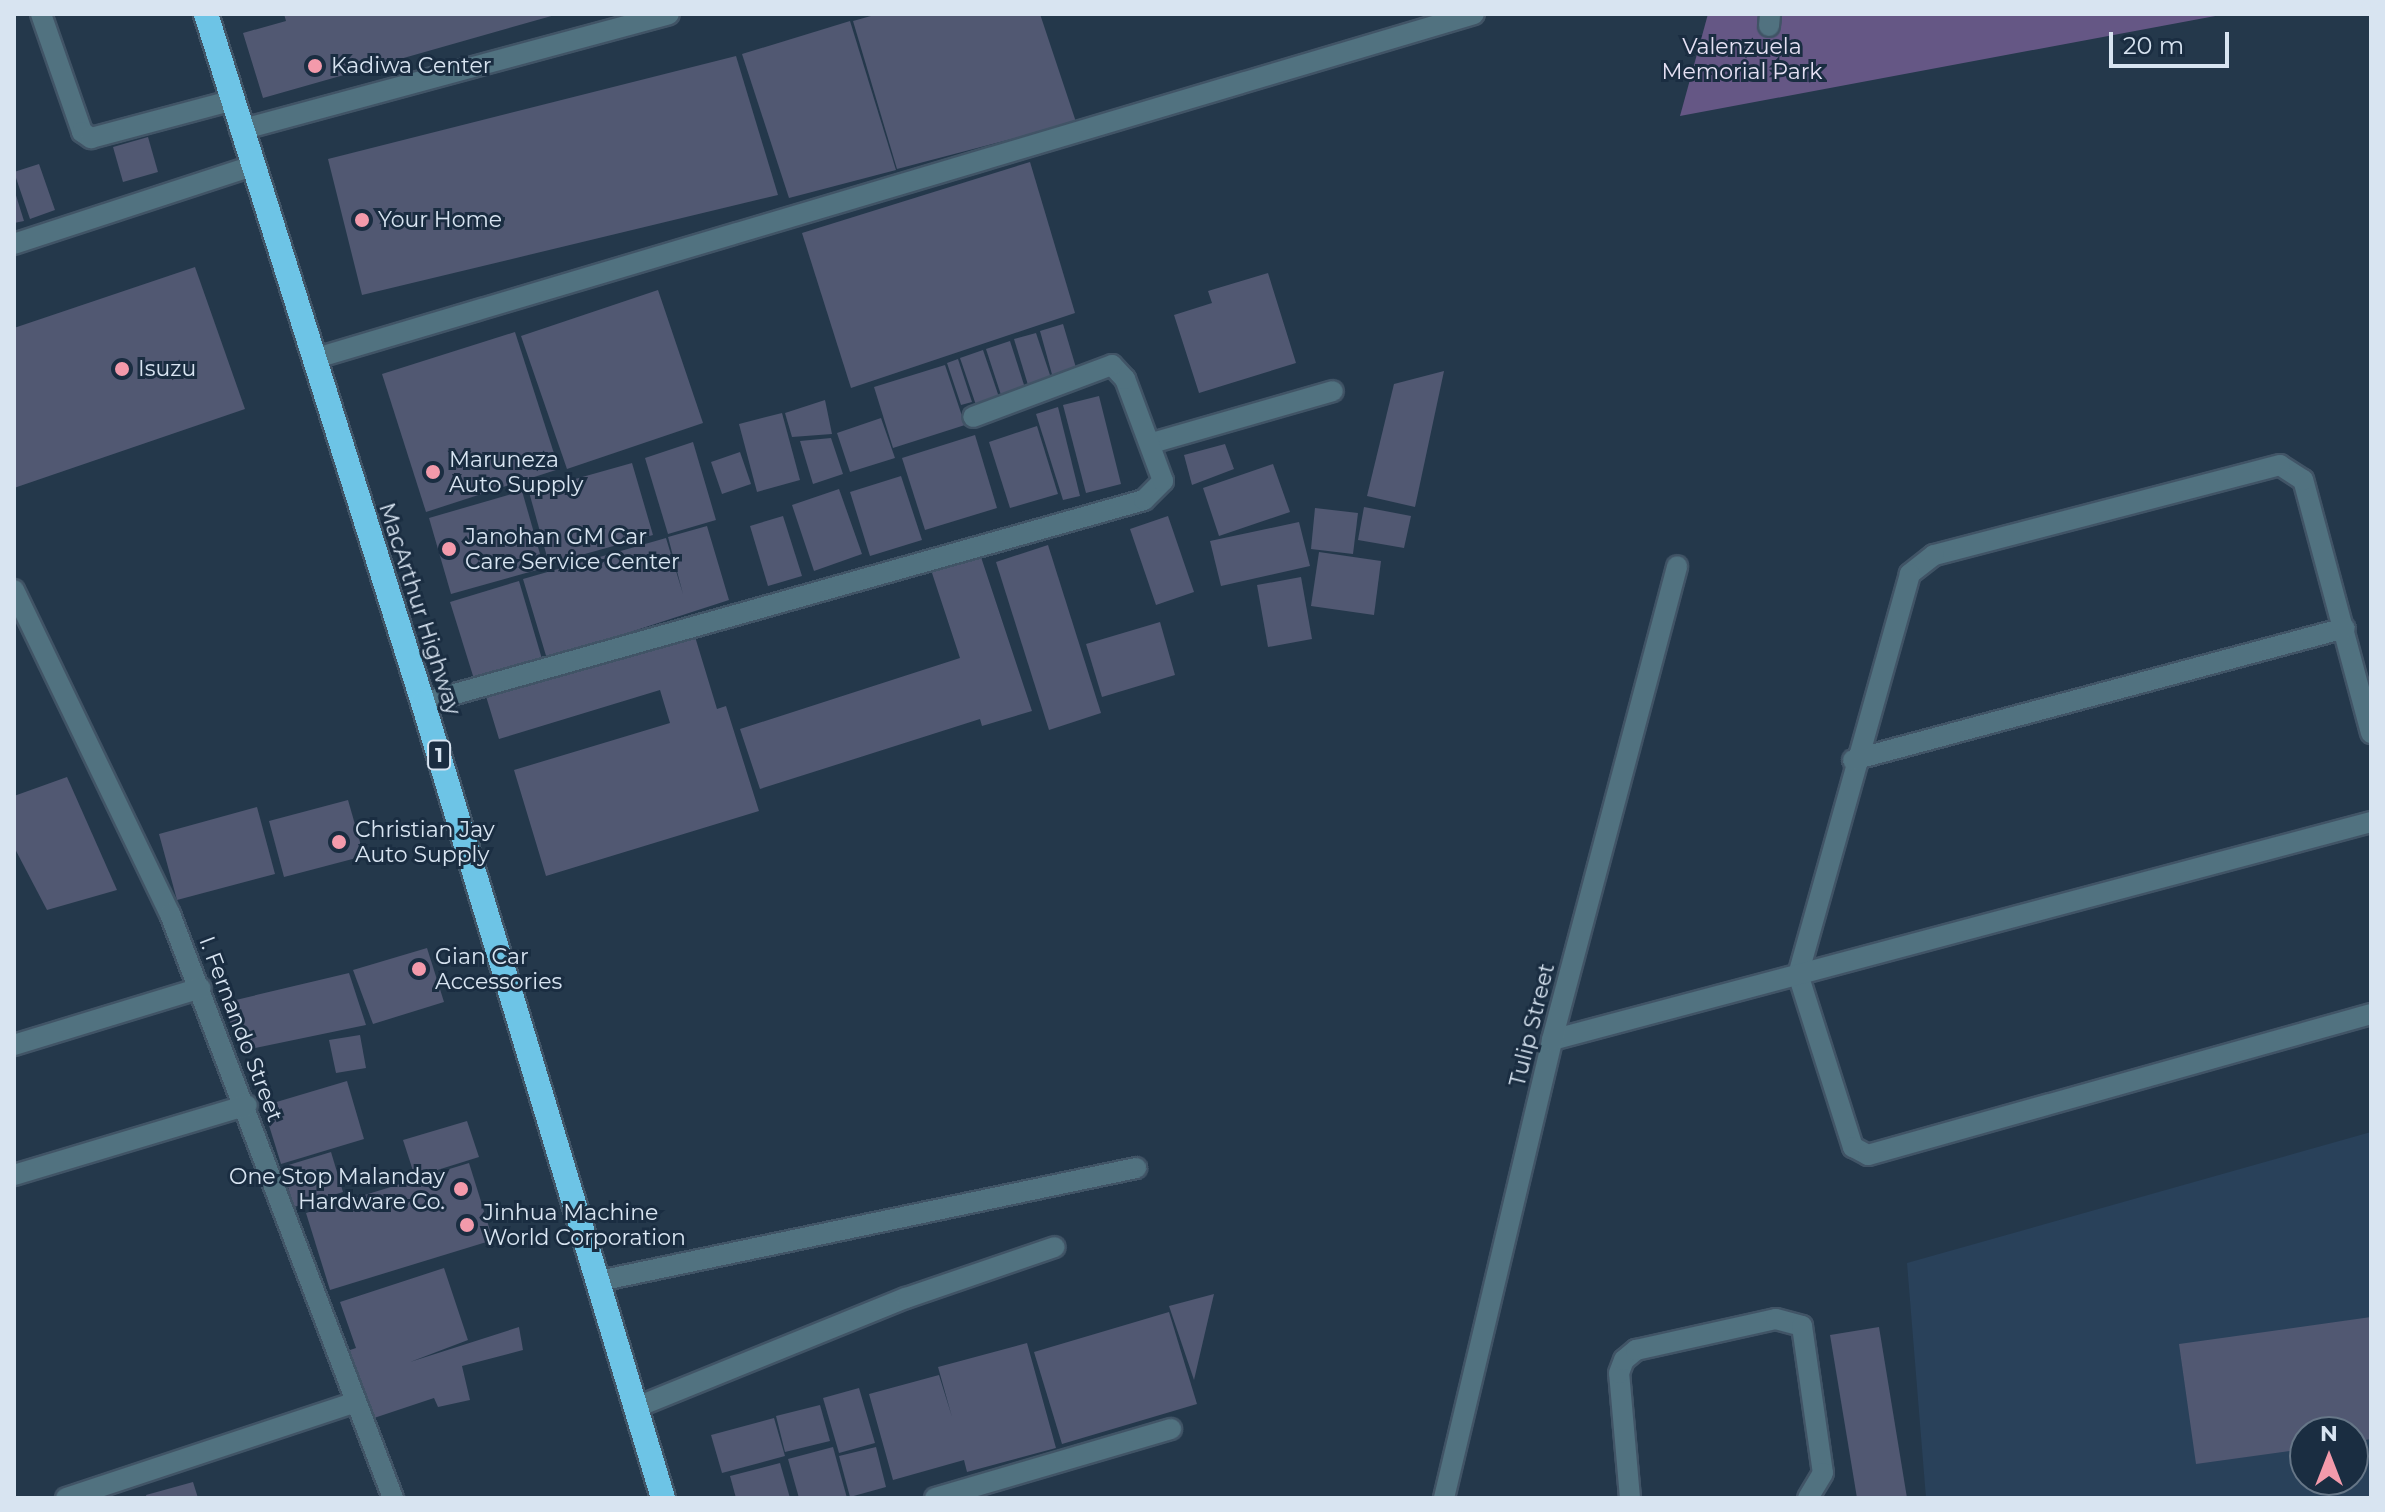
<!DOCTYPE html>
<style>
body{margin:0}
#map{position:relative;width:2385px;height:1512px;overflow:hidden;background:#24384b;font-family:Montserrat,sans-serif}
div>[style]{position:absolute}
.built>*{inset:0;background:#29415a}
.green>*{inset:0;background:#655785}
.building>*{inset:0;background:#515872}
.roads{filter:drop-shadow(2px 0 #415466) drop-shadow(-2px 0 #415466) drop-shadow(0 2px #415466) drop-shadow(0 -2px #415466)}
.lane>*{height:20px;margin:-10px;padding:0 10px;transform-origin:10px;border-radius:10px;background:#517280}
.street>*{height:20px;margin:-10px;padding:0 10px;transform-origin:10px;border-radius:10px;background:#517280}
.highway>*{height:24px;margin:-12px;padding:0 12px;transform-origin:12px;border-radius:12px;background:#6dc4e6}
.dots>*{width:22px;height:22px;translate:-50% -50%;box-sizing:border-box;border:4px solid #1a2d41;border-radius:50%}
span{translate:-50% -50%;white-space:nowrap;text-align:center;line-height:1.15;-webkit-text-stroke:6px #1a2d41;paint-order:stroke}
.shield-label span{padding:2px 6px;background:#1a2d41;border:2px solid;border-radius:6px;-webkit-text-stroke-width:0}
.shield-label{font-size:20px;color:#d8e4f1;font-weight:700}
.park-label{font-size:22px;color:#e6e1f4}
.poi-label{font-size:22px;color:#d8e4f1}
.left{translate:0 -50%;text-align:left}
.right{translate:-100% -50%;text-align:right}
.street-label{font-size:22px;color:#d8e4f1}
.frame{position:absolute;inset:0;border:16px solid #d8e4f1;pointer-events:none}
.north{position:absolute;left:2289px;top:1416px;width:80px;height:80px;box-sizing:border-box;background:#1a2d41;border:2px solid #667687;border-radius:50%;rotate:0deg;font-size:22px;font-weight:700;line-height:32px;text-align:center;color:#d8e4f1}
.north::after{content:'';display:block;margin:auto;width:28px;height:36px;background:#f39aab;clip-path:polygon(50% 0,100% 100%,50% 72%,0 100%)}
.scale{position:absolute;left:2109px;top:32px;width:120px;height:36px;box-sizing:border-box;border:4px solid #d8e4f1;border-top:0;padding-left:10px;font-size:24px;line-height:28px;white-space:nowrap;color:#d8e4f1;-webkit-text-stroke:6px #1a2d41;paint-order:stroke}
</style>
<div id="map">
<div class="built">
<div style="clip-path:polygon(evenodd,2371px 1132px,2371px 1498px,1926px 1498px,1907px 1263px,2371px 1132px,2305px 1432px,2353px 1432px,2353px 1480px,2305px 1480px,2305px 1432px)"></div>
</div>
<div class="green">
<div style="clip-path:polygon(1708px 14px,2226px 14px,1680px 116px)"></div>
</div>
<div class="building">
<div style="clip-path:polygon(284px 14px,555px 14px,555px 15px,263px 98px,243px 33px,286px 21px)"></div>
<div style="clip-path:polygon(878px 14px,1040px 14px,1076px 122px,897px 169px,853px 21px)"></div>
<div style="clip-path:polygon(850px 21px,896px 170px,789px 198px,742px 54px)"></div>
<div style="clip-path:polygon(736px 56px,778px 195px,362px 295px,328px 159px)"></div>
<div style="clip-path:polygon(148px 137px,158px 172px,123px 182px,113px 147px)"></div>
<div style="clip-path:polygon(1030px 162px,1075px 313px,851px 388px,802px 233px)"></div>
<div style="clip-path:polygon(39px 164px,55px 210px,30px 219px,14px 172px)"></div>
<div style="clip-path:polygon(14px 189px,24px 221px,14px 223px)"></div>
<div style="clip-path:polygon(195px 267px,245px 409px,14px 488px,14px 328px)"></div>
<div style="clip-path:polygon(1268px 273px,1296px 363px,1199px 393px,1174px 315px,1212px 303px,1208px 291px)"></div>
<div style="clip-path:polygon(658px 290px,703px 423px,567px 469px,521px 336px)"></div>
<div style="clip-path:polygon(1063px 324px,1077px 371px,1053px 378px,1040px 331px)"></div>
<div style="clip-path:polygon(515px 332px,559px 469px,426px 512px,382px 374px)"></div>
<div style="clip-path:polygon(1036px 333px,1051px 378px,1028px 385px,1014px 339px)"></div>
<div style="clip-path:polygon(1010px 341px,1025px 388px,1001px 395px,986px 349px)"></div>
<div style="clip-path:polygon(983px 350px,1000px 400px,977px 408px,960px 358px)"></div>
<div style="clip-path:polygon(958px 359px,972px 402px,961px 405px,947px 363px)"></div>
<div style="clip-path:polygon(945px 365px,965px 425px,893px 448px,874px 387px)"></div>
<div style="clip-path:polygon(1444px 371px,1415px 507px,1367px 496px,1394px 384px)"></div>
<div style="clip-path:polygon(1099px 396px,1121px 484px,1086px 493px,1063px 405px)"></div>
<div style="clip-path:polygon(825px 400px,832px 434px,792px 437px,785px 413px)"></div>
<div style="clip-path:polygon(1058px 407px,1080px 496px,1063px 500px,1036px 414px)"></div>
<div style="clip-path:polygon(782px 413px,800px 480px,757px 492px,739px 424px)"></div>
<div style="clip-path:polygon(881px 418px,895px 458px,850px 472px,837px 433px)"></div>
<div style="clip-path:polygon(1037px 426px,1058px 494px,1010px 508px,989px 442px)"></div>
<div style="clip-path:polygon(975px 435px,997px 508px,925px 530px,902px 458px)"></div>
<div style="clip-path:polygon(831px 438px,843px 474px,813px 484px,800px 441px)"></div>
<div style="clip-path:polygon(693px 442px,716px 520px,668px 534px,645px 458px)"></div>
<div style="clip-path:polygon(1225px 444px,1234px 469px,1192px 485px,1184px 455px)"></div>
<div style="clip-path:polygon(740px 452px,751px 484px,722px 494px,711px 462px)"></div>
<div style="clip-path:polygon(632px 463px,653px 535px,549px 564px,529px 492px)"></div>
<div style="clip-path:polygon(1273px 464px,1290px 512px,1219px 536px,1203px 488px)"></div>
<div style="clip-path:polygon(901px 476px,922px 540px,870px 556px,850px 492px)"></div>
<div style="clip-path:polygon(839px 489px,862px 554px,814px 571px,792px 505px)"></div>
<div style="clip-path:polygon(522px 491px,544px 568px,451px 594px,429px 518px)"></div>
<div style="clip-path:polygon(1364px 507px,1411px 516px,1404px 548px,1358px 540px)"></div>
<div style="clip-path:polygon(1315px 508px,1358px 513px,1353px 554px,1311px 549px)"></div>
<div style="clip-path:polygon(783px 516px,802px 576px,768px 586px,750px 526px)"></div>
<div style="clip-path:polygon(1168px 516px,1194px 592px,1156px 605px,1130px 529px)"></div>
<div style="clip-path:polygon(1299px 522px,1310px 566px,1221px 586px,1210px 541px)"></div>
<div style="clip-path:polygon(707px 526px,729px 600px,547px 659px,523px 579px,666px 538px,683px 594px,668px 537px)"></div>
<div style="clip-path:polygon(1048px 545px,1101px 713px,1049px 730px,996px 562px)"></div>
<div style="clip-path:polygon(1319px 552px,1381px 561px,1374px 615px,1311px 606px)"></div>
<div style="clip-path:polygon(980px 554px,1032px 711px,982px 726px,980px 719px,760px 789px,740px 729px,960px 658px,931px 570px)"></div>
<div style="clip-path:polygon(1301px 577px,1312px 639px,1268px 647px,1257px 585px)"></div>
<div style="clip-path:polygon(519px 581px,542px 659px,474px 679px,450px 602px)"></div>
<div style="clip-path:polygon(1160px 622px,1175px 675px,1102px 697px,1086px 644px)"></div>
<div style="clip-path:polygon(693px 630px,717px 709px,726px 706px,759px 811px,546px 876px,514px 770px,670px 723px,660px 690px,499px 739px,485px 693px)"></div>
<div style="clip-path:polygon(67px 777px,117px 890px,47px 910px,14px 847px,14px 796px)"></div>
<div style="clip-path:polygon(348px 800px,364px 856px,284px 877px,269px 821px)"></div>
<div style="clip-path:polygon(257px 807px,275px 874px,177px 900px,159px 834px)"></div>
<div style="clip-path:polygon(427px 948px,444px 1002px,373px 1024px,353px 970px)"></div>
<div style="clip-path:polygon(349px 973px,366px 1025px,241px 1051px,223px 1003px)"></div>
<div style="clip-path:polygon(360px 1035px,366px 1068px,336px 1073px,329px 1040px)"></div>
<div style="clip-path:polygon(347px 1081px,364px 1139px,281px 1164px,263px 1106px)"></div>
<div style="clip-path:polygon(467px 1121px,479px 1157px,415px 1177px,403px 1140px)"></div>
<div style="clip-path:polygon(331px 1152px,343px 1192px,294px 1207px,282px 1167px)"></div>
<div style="clip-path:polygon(469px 1163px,493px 1240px,330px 1290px,306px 1213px)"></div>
<div style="clip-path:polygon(444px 1268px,468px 1340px,410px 1362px,519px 1327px,523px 1350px,462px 1366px,470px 1400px,438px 1407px,434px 1398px,371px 1419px,347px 1351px,356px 1348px,340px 1302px)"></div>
<div style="clip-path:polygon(1214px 1294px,1194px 1380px,1169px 1306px)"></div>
<div style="clip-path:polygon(1169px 1312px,1197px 1404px,1062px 1444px,1034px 1352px)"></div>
<div style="clip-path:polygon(2371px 1317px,2371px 1439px,2353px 1442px,2353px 1432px,2305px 1432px,2305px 1449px,2196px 1464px,2179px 1344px)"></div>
<div style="clip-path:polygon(1879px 1327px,1907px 1498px,1857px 1498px,1830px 1335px)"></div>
<div style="clip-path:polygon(1027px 1343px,1056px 1448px,967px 1472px,964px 1460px,893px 1480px,869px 1394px,939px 1375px,952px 1417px,938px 1367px)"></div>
<div style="clip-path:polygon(859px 1388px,875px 1443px,839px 1453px,823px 1398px)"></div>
<div style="clip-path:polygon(820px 1405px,830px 1441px,785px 1452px,776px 1416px)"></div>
<div style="clip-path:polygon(774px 1418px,785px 1456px,722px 1473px,711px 1435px)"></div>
<div style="clip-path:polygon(833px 1447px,847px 1498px,799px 1498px,788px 1459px)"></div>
<div style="clip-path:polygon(876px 1447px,886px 1487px,850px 1497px,839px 1456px)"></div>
<div style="clip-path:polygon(780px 1463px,790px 1498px,736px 1498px,730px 1476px)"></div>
<div style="clip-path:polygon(193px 1482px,198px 1498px,147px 1498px,146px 1495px)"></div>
</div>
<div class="roads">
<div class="lane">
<div style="left:41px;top:14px;width:125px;rotate:70.8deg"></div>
<div style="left:82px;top:132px;width:11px;rotate:34deg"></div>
<div style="left:91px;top:138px;width:144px;rotate:-14.9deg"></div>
<div style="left:1769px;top:26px;width:12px;rotate:-85deg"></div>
<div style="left:313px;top:359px;width:1211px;rotate:-16.55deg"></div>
<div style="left:599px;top:1281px;width:549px;rotate:-11.88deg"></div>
<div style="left:637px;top:1407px;width:290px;rotate:-22.1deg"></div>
<div style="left:906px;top:1298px;width:157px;rotate:-18.9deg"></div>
<div style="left:66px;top:1498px;width:305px;rotate:-18.3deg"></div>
<div style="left:935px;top:1498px;width:246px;rotate:-16.3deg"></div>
<div style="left:1630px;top:1498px;width:125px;rotate:-95deg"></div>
<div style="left:1619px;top:1373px;width:14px;rotate:-69deg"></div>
<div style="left:1624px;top:1360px;width:16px;rotate:-40deg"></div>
<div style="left:1636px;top:1350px;width:143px;rotate:-12.5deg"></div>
<div style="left:1776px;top:1319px;width:27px;rotate:15deg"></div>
<div style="left:1802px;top:1326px;width:148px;rotate:81.9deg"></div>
<div style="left:1823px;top:1473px;width:29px;rotate:121deg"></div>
</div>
<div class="street">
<div style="left:240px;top:130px;width:444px;rotate:-15.1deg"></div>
<div style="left:14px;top:244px;width:248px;rotate:-18.1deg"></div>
<div style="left:1152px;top:443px;width:188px;rotate:-16deg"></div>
<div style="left:14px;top:590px;width:360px;rotate:64.3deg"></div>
<div style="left:170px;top:914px;width:625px;rotate:69.1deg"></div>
<div style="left:423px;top:703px;width:749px;rotate:-15.72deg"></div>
<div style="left:1144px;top:500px;width:27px;rotate:-45deg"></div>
<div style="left:1163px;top:481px;width:109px;rotate:-110.4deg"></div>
<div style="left:1125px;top:379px;width:19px;rotate:-133deg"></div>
<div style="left:1112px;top:365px;width:148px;rotate:159.5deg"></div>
<div style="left:2371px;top:733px;width:262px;rotate:-105deg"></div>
<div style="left:2303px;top:480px;width:27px;rotate:-147deg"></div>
<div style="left:2280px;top:465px;width:358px;rotate:165.4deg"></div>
<div style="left:1934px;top:555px;width:31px;rotate:142deg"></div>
<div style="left:1910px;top:574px;width:415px;rotate:105.6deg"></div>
<div style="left:1798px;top:974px;width:182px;rotate:72.4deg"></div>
<div style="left:1853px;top:1147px;width:17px;rotate:28deg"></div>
<div style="left:1868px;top:1155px;width:522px;rotate:-15.66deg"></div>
<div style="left:1853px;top:760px;width:509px;rotate:-15.02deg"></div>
<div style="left:1552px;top:1040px;width:848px;rotate:-14.91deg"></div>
<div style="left:14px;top:1045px;width:195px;rotate:-17deg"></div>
<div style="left:14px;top:1175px;width:243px;rotate:-16.7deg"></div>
<div style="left:1444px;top:1498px;width:471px;rotate:-76.7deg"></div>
<div style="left:1552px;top:1040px;width:490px;rotate:-75.2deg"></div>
</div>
<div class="highway">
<div style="left:206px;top:14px;width:722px;rotate:72.52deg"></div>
<div style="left:423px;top:703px;width:830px;rotate:73.2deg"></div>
</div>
</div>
<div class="dots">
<div style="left:315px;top:66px;background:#f39aab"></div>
<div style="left:362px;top:220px;background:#f39aab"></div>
<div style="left:122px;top:369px;background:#f39aab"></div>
<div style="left:433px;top:472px;background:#f39aab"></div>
<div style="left:449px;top:549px;background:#f39aab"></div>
<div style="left:339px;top:842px;background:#f39aab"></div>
<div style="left:419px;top:969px;background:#f39aab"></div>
<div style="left:461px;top:1189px;background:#f39aab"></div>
<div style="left:467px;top:1225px;background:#f39aab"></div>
</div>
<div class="shield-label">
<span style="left:439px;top:755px">1</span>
</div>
<div class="park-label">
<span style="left:1742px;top:59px">Valenzuela<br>Memorial Park</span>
</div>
<div class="poi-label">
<span class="left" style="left:331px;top:66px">Kadiwa Center</span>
<span class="left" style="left:378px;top:220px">Your Home</span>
<span class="left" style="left:138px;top:369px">Isuzu</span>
<span class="left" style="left:449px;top:472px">Maruneza<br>Auto Supply</span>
<span class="left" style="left:465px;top:549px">Janohan GM Car<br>Care Service Center</span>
<span class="left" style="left:355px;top:842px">Christian Jay<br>Auto Supply</span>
<span class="left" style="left:435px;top:969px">Gian Car<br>Accessories</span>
<span class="right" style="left:445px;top:1189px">One Stop Malanday<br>Hardware Co.</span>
<span class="left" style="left:483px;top:1225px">Jinhua Machine<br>World Corporation</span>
</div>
<div class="street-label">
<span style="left:420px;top:609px;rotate:72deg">MacArthur Highway</span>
<span style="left:1532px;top:1025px;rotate:-76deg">Tulip Street</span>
<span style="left:241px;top:1029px;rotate:69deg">I. Fernando Street</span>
</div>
<div class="frame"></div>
<div class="north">N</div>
<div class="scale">20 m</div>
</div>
